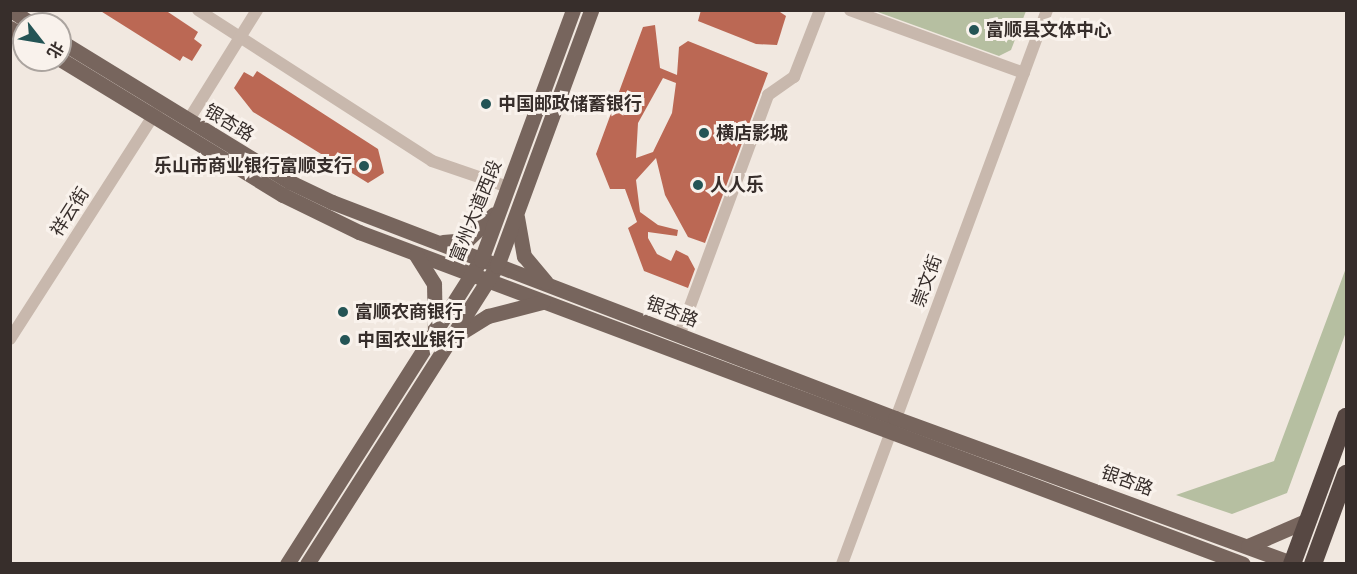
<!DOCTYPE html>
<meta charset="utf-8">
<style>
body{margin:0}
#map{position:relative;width:1357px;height:574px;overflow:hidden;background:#f1e8e0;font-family:"PT Sans Narrow","Noto Sans SC",sans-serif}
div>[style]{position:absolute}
.green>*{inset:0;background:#b6bfa1}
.building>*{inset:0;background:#bb6854}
.minor>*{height:12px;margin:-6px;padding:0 6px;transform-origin:6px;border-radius:6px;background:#c8b8ad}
.major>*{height:15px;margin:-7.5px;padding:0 7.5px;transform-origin:7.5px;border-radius:7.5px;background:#77655d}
.highway>*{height:18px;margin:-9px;padding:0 9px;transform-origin:9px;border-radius:9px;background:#574843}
.dots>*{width:16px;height:16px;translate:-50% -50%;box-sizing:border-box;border:3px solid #f9f2ec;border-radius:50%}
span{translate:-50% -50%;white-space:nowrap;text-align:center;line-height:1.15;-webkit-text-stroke:6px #f9f2ec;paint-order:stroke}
.poi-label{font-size:18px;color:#372e2b;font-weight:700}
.left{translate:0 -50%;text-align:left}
.right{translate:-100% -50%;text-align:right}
.street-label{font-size:18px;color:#372e2b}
.frame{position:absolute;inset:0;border:12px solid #372e2b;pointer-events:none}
.north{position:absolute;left:12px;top:12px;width:60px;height:60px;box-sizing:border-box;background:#f9f2ec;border:2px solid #aba49f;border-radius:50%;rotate:121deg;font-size:16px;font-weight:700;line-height:24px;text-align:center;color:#372e2b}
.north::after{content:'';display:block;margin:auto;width:21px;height:27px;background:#245455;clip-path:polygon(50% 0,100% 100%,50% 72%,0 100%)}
</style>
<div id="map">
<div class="green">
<div style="clip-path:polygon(875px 11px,1026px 10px,1026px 11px,1011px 50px,999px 56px)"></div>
<div style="clip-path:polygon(1346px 268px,1346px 332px,1287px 493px,1232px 514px,1176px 495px,1274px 461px)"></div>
</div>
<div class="building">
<div style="clip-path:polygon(99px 10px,165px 10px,198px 32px,194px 39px,202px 45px,192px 61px,183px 56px,180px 61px)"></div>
<div style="clip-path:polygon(701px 10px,777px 10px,786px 16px,777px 45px,756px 44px,698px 21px)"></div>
<div style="clip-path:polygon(evenodd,655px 25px,660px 68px,677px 75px,679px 47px,688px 41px,768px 73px,705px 243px,688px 237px,665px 195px,656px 158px,636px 180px,640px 212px,658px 225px,678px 230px,677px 236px,648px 232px,648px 238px,657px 254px,671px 261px,676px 250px,688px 256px,695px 269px,688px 288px,644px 271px,628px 228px,637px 222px,625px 189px,610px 189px,596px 154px,643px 27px,655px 25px,663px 78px,676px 83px,672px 113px,653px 152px,636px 158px,638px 123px,663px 78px)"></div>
<div style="clip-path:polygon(257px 71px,378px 149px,384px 173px,368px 183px,253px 112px,234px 88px,244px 72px,253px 77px)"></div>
</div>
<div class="minor">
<div style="left:198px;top:10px;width:278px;rotate:32.8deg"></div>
<div style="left:432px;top:161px;width:80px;rotate:18.9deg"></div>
<div style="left:850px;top:10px;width:185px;rotate:19.9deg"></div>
<div style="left:188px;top:121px;width:131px;rotate:-58.1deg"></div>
<div style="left:679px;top:336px;width:257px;rotate:-69.7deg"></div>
<div style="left:768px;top:95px;width:32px;rotate:-35deg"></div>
<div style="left:794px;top:77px;width:72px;rotate:-68.8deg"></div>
<div style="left:10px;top:339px;width:272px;rotate:-57.3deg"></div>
<div style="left:842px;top:564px;width:591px;rotate:-69.69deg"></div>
</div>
<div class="major">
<div style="left:11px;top:10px;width:25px;rotate:34deg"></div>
<div style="left:10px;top:28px;width:16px;rotate:30deg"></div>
<div style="left:60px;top:41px;width:270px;rotate:31.5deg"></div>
<div style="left:290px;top:182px;width:47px;rotate:25.5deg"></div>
<div style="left:332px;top:202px;width:603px;rotate:20.99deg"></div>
<div style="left:895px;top:418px;width:426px;rotate:20.1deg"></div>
<div style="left:60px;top:59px;width:261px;rotate:31.4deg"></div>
<div style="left:283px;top:195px;width:85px;rotate:26deg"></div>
<div style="left:359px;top:232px;width:944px;rotate:20.58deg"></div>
<div style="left:517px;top:217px;width:40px;rotate:80deg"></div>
<div style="left:524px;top:256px;width:34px;rotate:50deg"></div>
<div style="left:443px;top:242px;width:24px;rotate:-5deg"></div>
<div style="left:467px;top:240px;width:37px;rotate:-44deg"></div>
<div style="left:416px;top:255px;width:34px;rotate:58deg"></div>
<div style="left:434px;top:284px;width:46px;rotate:88.8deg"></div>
<div style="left:454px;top:337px;width:40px;rotate:-32deg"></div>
<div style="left:488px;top:316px;width:56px;rotate:-14.5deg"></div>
<div style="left:1248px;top:546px;width:65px;rotate:-23.4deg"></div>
<div style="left:287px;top:564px;width:361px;rotate:-57.5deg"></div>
<div style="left:481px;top:260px;width:266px;rotate:-69.8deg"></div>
<div style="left:307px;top:564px;width:353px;rotate:-57.5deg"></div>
<div style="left:497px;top:266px;width:273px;rotate:-69.8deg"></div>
</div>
<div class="highway">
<div style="left:1292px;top:564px;width:157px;rotate:-69.8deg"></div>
<div style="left:1313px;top:564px;width:96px;rotate:-69.9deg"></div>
</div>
<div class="dots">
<div style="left:974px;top:30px;background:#245455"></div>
<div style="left:486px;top:104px;background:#245455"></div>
<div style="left:704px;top:133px;background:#245455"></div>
<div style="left:364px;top:166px;background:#245455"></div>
<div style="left:698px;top:185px;background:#245455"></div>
<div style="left:343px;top:312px;background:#245455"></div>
<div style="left:345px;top:340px;background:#245455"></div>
</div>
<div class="poi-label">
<span class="left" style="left:986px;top:30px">富顺县文体中心</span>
<span class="left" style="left:498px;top:104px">中国邮政储蓄银行</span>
<span class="left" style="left:716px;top:133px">横店影城</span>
<span class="right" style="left:352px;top:166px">乐山市商业银行富顺支行</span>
<span class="left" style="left:710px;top:185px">人人乐</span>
<span class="left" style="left:355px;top:312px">富顺农商银行</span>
<span class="left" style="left:357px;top:340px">中国农业银行</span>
</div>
<div class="street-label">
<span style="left:229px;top:123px;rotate:31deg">银杏路</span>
<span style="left:476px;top:211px;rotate:-68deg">富州大道西段</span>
<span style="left:70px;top:212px;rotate:-57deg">祥云街</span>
<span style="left:927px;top:281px;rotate:-70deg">崇文街</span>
<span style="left:672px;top:312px;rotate:21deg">银杏路</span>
<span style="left:1127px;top:481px;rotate:20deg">银杏路</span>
</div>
<div class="frame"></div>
<div class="north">北</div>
</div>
